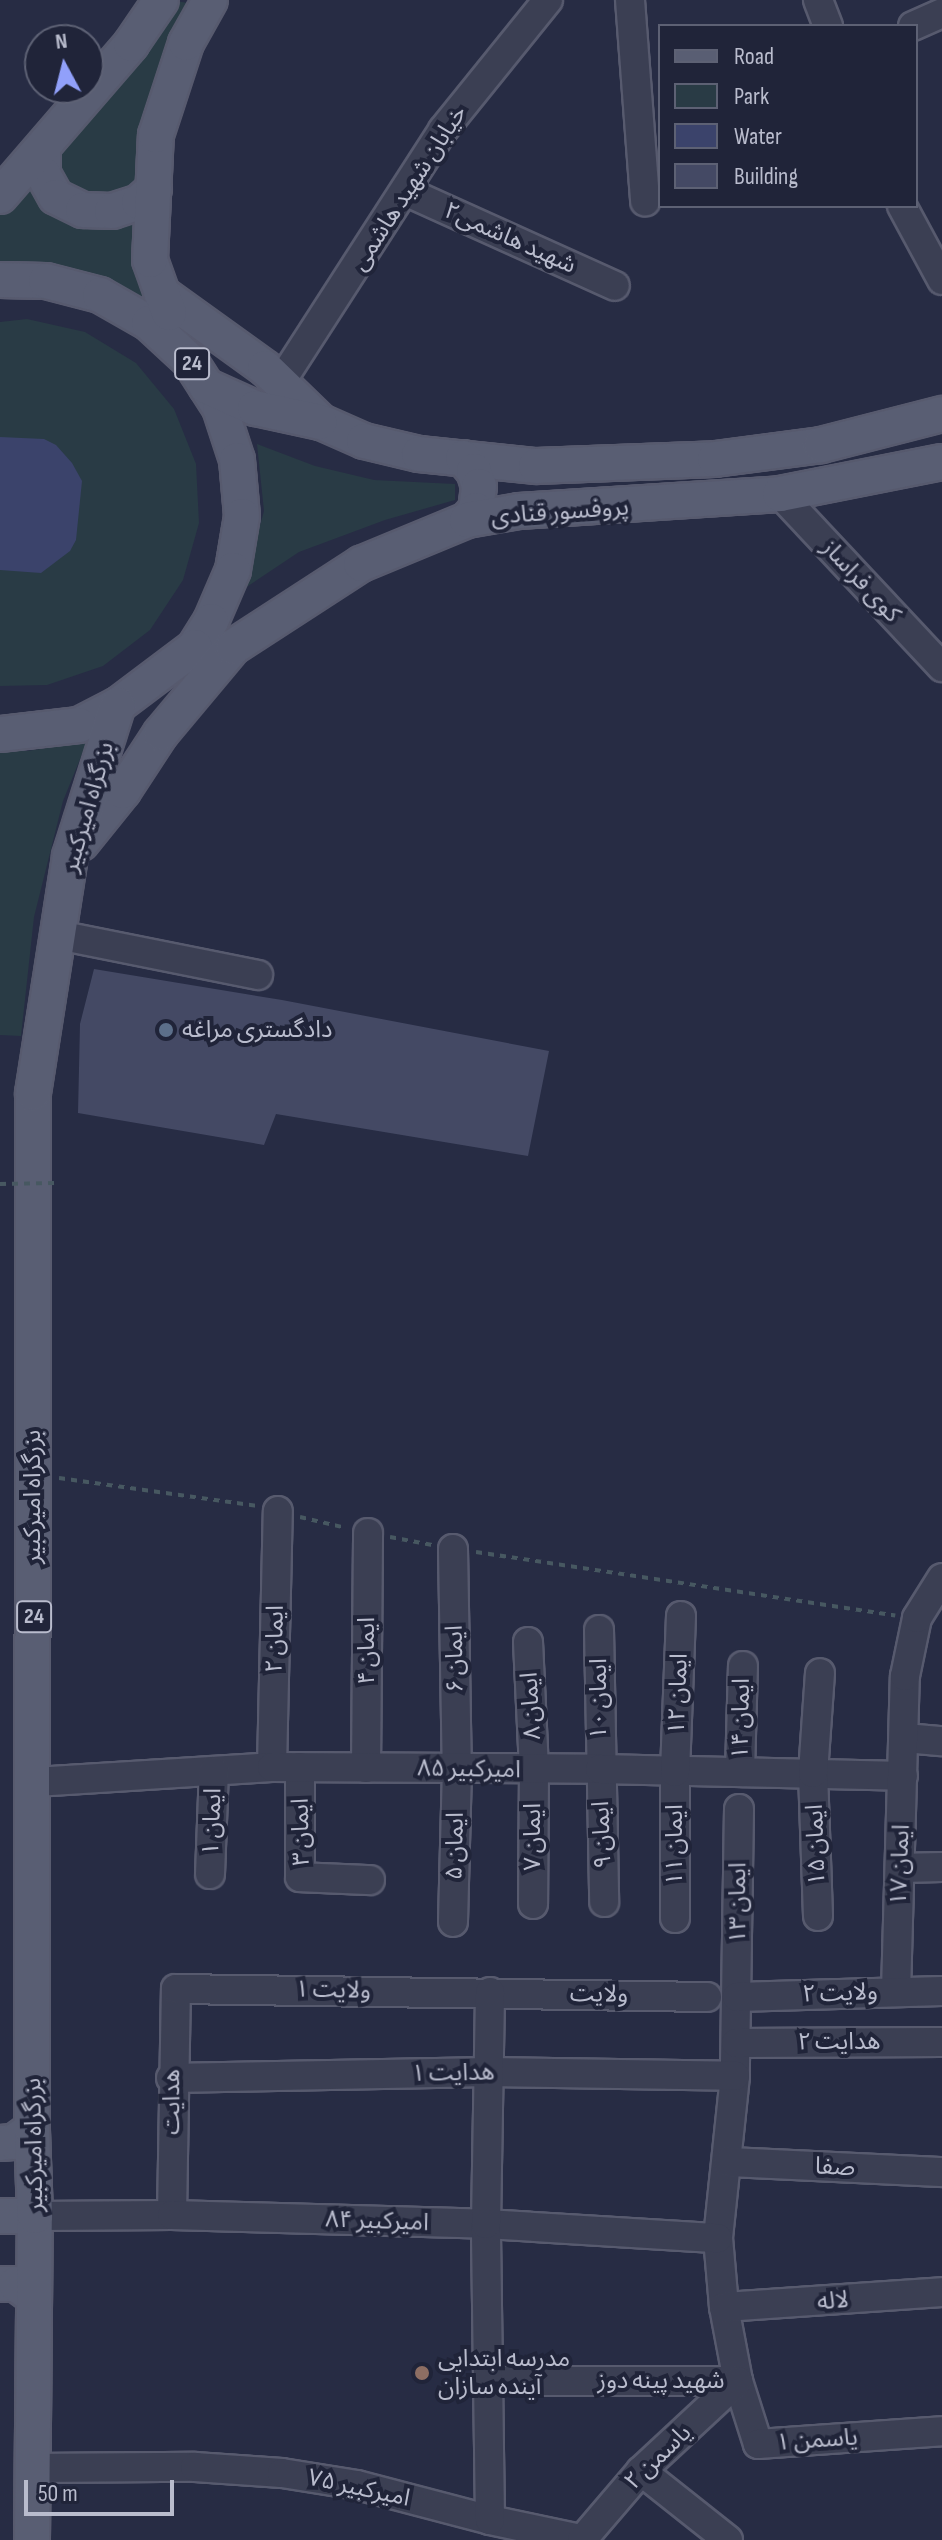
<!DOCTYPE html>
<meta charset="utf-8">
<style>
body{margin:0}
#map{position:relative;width:942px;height:2540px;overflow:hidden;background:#272c44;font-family:"Sofia Sans Condensed","Noto Sans Arabic",sans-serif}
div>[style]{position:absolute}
.green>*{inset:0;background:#293b45}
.water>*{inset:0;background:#3b436b}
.building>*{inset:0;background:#444964}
.path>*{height:4px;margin-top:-2px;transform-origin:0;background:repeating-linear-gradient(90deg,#475861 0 6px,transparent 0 12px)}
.roads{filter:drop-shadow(2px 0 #575a6e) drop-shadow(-2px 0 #575a6e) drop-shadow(0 2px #575a6e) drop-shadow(0 -2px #575a6e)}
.minor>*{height:28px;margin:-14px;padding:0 14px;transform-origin:14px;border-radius:14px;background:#3b3f53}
.major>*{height:34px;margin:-17px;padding:0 17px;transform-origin:17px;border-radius:17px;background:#595e73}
.path-bridge>*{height:4px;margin-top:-2px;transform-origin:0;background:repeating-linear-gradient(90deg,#475861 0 6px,transparent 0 12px)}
.dots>*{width:22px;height:22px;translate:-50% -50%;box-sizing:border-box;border:4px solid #202439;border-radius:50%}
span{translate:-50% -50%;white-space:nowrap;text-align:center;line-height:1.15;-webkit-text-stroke:8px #202439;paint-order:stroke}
.shield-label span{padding:2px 6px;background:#202439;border:2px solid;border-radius:6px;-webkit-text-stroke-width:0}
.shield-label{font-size:22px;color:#b9bccd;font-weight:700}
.street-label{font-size:24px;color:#b9bccd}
.poi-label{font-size:24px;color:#b9bccd}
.left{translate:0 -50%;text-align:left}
.legend{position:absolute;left:658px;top:24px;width:260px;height:184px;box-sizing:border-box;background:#202439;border:2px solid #5d6174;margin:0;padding:10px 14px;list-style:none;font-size:24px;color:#b9bccd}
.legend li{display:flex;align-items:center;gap:16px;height:40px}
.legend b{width:40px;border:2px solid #5d6174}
.north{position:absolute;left:24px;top:24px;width:80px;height:80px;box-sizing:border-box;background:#202439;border:2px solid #5d6174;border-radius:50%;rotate:353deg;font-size:22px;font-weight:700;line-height:32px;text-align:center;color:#b9bccd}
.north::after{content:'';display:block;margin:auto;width:28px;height:36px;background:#91a0fa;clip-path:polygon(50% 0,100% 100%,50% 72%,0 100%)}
.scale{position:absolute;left:24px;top:2480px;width:150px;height:36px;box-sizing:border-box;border:4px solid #b9bccd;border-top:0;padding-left:10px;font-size:24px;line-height:28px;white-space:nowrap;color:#b9bccd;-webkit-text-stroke:6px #202439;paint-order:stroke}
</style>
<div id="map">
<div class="green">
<div style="clip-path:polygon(170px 0,188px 3px,171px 48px,146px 180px,110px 199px,63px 187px,51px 156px)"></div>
<div style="clip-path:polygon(32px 173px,37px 190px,145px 207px,167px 323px,0 270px,0 206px)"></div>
<div style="clip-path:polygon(27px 319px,85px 332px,136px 363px,174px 409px,196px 464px,199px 523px,183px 580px,150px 630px,103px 666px,47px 685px,0 686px,0 322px)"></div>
<div style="clip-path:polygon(257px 444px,315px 466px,374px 480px,455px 484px,455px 500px,385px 520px,299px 552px,242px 590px,264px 511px)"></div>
<div style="clip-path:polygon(87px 742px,63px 801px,34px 917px,21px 1036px,0 1035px,0 751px,27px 751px)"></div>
</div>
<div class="water">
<div style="clip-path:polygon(0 437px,44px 439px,56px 445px,72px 463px,82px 481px,76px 540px,70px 551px,41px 573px,0 570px)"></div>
</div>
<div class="building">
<div style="clip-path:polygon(94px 969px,282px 1000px,549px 1051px,528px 1156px,276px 1114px,264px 1145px,78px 1113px,80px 1024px)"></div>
</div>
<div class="path">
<div style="left:59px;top:1478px;width:200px;rotate:8deg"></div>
<div style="left:300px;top:1517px;width:47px;rotate:13.4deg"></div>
<div style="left:390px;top:1537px;width:43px;rotate:10.8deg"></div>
<div style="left:476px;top:1552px;width:424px;rotate:8.6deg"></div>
</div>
<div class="roads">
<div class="minor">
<div style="left:630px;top:0;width:202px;rotate:85.7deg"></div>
<div style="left:818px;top:0;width:28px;rotate:69deg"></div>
<div style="left:913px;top:26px;width:32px;rotate:-24deg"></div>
<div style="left:405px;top:191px;width:230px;rotate:24.3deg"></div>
<div style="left:902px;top:206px;width:84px;rotate:61.6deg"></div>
<div style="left:280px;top:383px;width:301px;rotate:-57.2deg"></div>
<div style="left:443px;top:130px;width:167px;rotate:-51.1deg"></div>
<div style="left:780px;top:494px;width:237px;rotate:46.9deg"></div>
<div style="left:58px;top:935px;width:204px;rotate:11.3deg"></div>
<div style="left:453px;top:1549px;width:220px;rotate:89deg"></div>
<div style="left:457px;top:1769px;width:153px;rotate:91.5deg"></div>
<div style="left:599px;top:1630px;width:272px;rotate:88.9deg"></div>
<div style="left:528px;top:1642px;width:128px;rotate:87.3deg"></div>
<div style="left:534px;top:1770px;width:134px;rotate:90.4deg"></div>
<div style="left:905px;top:1738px;width:37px;rotate:5deg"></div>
<div style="left:272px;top:1767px;width:256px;rotate:-88.7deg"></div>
<div style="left:300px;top:1767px;width:110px;rotate:90deg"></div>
<div style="left:300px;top:1877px;width:70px;rotate:2.5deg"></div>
<div style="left:366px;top:1768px;width:235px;rotate:-89.5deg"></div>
<div style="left:740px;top:1772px;width:106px;rotate:-88.4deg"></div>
<div style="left:35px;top:1782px;width:237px;rotate:-3.6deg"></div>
<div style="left:272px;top:1767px;width:328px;rotate:0.3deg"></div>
<div style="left:600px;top:1769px;width:303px;rotate:1.3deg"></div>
<div style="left:739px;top:1809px;width:267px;rotate:90.9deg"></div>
<div style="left:735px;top:2076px;width:163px;rotate:96deg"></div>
<div style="left:718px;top:2238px;width:69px;rotate:85deg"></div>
<div style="left:724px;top:2307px;width:75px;rotate:79.3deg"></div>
<div style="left:738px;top:2381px;width:66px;rotate:72.4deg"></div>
<div style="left:758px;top:2444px;width:184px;rotate:-4deg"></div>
<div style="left:900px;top:1868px;width:42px;rotate:-1.4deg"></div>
<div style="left:210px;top:1874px;width:103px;rotate:-87.8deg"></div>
<div style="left:818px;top:1916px;width:143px;rotate:-92deg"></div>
<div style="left:813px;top:1773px;width:100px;rotate:-86deg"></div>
<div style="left:675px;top:1918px;width:146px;rotate:-90deg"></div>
<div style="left:675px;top:1772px;width:156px;rotate:-87.8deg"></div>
<div style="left:896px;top:1992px;width:316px;rotate:-88.4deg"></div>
<div style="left:905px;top:1676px;width:59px;rotate:-78.3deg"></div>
<div style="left:917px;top:1618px;width:47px;rotate:-58deg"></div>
<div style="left:737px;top:1997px;width:205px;rotate:-1.7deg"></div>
<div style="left:736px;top:2043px;width:206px;rotate:-0.3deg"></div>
<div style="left:171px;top:2078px;width:318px;rotate:-1.1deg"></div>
<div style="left:489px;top:2072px;width:246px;rotate:0.9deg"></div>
<div style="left:728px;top:2162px;width:214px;rotate:2.7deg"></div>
<div style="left:172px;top:2215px;width:226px;rotate:-89deg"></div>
<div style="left:176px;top:1989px;width:531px;rotate:0.86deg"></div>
<div style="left:35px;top:2216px;width:137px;rotate:-0.4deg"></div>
<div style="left:172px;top:2215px;width:314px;rotate:1.6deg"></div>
<div style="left:486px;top:2224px;width:232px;rotate:3.5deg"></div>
<div style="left:724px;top:2307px;width:219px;rotate:-3.9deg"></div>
<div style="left:489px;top:2381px;width:249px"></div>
<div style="left:33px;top:2468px;width:162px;rotate:-0.4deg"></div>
<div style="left:195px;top:2467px;width:87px;rotate:3.9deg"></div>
<div style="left:282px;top:2473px;width:76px;rotate:9.1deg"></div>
<div style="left:357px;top:2485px;width:138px;rotate:14.7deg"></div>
<div style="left:490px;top:2520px;width:97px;rotate:11.9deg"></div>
<div style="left:641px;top:2471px;width:111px;rotate:38.4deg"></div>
<div style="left:490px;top:2520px;width:296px;rotate:-90.8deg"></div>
<div style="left:486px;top:2224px;width:232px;rotate:-89deg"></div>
<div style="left:582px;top:2540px;width:91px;rotate:-49.5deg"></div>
<div style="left:641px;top:2471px;width:132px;rotate:-42.9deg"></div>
</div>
<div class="major">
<div style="left:43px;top:148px;width:26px;rotate:90deg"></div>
<div style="left:43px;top:174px;width:26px;rotate:61deg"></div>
<div style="left:56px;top:197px;width:30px;rotate:26deg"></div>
<div style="left:83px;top:210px;width:29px;rotate:2deg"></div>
<div style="left:112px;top:211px;width:28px;rotate:-18deg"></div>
<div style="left:139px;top:202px;width:20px;rotate:-41deg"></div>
<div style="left:0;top:196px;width:201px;rotate:-49.2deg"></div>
<div style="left:131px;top:44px;width:53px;rotate:-55.7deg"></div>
<div style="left:0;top:280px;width:46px;rotate:1.2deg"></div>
<div style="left:46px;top:281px;width:56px;rotate:14.5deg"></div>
<div style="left:100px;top:295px;width:56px;rotate:29.7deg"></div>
<div style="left:149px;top:323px;width:56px;rotate:42.8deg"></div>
<div style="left:190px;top:361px;width:56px;rotate:57.4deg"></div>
<div style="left:220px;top:408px;width:55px;rotate:71.9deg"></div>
<div style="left:237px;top:460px;width:56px;rotate:84.9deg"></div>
<div style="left:242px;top:516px;width:55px;rotate:99.5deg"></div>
<div style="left:233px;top:570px;width:56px;rotate:113.3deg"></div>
<div style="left:211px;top:621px;width:31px;rotate:122deg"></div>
<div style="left:195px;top:647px;width:96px;rotate:143deg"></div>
<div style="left:118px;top:705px;width:44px;rotate:152.9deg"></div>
<div style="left:79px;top:725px;width:80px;rotate:173.5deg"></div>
<div style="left:161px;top:293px;width:128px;rotate:35.8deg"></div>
<div style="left:265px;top:368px;width:78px;rotate:44deg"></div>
<div style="left:321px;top:422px;width:47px;rotate:23.8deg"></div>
<div style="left:364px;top:441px;width:57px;rotate:13.3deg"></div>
<div style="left:419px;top:454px;width:118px;rotate:5.9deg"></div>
<div style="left:536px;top:466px;width:179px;rotate:-2.2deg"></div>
<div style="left:715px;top:459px;width:107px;rotate:-7.5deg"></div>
<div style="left:821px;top:445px;width:125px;rotate:-14.4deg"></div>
<div style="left:169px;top:313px;width:56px;rotate:-109.7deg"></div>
<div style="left:150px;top:260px;width:125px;rotate:-87.3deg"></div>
<div style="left:156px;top:135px;width:97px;rotate:-71.9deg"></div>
<div style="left:186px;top:43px;width:49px;rotate:-60.8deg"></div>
<div style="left:206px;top:386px;width:54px;rotate:24.2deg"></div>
<div style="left:255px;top:408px;width:66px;rotate:12.2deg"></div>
<div style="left:463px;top:458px;width:17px;rotate:50deg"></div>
<div style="left:474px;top:471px;width:16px;rotate:72deg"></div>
<div style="left:479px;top:486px;width:24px;rotate:97deg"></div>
<div style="left:476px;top:510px;width:13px;rotate:132deg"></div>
<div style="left:81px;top:843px;width:67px;rotate:-51.1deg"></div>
<div style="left:123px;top:791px;width:69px;rotate:-56.8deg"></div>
<div style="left:161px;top:733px;width:112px;rotate:-50.1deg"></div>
<div style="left:233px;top:647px;width:153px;rotate:-33deg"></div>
<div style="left:361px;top:564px;width:115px;rotate:-22.5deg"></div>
<div style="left:467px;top:520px;width:53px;rotate:-9.8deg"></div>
<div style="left:519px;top:511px;width:262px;rotate:-3.7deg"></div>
<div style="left:780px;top:494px;width:165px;rotate:-11.2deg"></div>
<div style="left:0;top:2143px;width:14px;rotate:-4deg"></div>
<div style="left:14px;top:2142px;width:22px;rotate:-36deg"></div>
<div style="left:0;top:2216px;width:35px"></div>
<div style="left:0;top:2284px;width:16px"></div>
<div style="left:16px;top:2284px;width:22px;rotate:36deg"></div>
<div style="left:32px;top:2540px;width:324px;rotate:-89.5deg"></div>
<div style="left:35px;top:2216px;width:87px;rotate:-92deg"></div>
<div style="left:32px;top:2129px;width:1036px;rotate:-89.94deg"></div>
<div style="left:33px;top:1093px;width:240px;rotate:-81.1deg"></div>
<div style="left:70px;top:856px;width:158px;rotate:-72.4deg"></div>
</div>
</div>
<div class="path-bridge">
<div style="left:0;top:1184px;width:55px;rotate:-1deg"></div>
</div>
<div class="dots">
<div style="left:166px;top:1030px;background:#5c6f8a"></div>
<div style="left:422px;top:2373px;background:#8d6e63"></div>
</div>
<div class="shield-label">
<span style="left:192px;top:364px">24</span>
<span style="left:34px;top:1617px">24</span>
</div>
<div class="street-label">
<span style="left:409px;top:188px;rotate:-57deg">خیابان شهید هاشمی</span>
<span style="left:510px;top:238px;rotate:24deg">شهید هاشمی۲</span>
<span style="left:560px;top:512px;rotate:-4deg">پروفسور قنادی</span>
<span style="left:861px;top:581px;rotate:47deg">کوی فراساز</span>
<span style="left:88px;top:807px;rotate:-74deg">بزرگراه امیرکبیر</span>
<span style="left:33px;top:1497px;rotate:-90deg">بزرگراه امیرکبیر</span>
<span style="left:275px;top:1639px;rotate:-89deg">ایمان ۲</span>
<span style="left:367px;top:1651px;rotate:-90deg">ایمان ۴</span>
<span style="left:455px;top:1659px;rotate:-91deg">ایمان ۶</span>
<span style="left:678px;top:1694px;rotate:-88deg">ایمان ۱۲</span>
<span style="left:599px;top:1699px;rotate:-90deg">ایمان ۱۰</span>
<span style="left:531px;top:1706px;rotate:-93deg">ایمان ۸</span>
<span style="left:741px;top:1719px;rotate:-89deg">ایمان ۱۴</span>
<span style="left:469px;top:1769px;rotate:1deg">امیرکبیر ۸۵</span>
<span style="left:212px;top:1822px;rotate:-88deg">ایمان ۱</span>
<span style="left:301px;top:1832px;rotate:-91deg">ایمان ۳</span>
<span style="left:602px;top:1835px;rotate:-92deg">ایمان ۹</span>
<span style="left:533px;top:1837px;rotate:-90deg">ایمان ۷</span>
<span style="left:675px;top:1845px;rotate:-90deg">ایمان ۱۱</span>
<span style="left:816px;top:1845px;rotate:-92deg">ایمان ۱۵</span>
<span style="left:455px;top:1846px;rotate:-89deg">ایمان ۵</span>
<span style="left:900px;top:1865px;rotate:-88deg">ایمان ۱۷</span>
<span style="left:738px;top:1903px;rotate:-90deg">ایمان ۱۳</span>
<span style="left:333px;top:1990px;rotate:1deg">ولایت ۱</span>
<span style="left:840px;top:1993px;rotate:-2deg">ولایت ۲</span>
<span style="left:599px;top:1994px;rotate:1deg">ولایت</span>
<span style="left:839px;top:2042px">هدایت ۲</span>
<span style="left:453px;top:2073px;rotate:-1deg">هدایت ۱</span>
<span style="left:172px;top:2102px;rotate:-90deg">هدایت</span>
<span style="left:34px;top:2145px;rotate:-91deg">بزرگراه امیرکبیر</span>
<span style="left:835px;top:2167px;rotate:3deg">صفا</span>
<span style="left:377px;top:2221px;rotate:2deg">امیرکبیر ۸۴</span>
<span style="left:833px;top:2301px;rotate:-5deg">لاله</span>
<span style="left:661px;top:2381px">شهید پینه دوز</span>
<span style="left:817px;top:2440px;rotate:-4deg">یاسمن ۱</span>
<span style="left:658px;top:2457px;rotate:-44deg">یاسمن ۲</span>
<span style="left:359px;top:2488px;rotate:12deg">امیرکبیر ۷۵</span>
</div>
<div class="poi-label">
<span class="left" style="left:182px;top:1030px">دادگستری مراغه</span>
<span class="left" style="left:438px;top:2373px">مدرسه ابتدایی<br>آینده سازان</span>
</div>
<ul class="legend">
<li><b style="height:10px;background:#595e73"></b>Road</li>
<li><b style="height:22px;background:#293b45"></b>Park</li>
<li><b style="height:22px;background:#3b436b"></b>Water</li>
<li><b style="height:22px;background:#444964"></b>Building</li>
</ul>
<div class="north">N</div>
<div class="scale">50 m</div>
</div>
